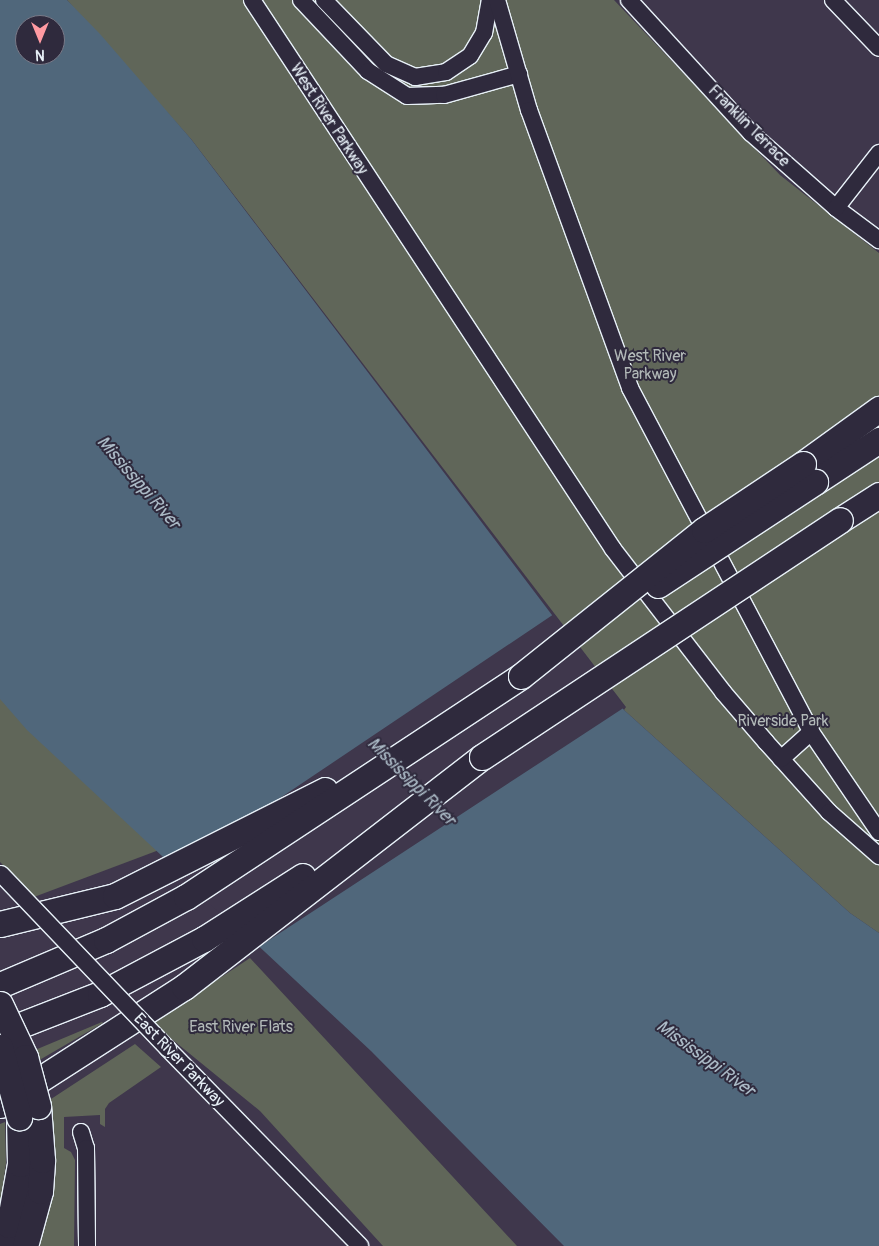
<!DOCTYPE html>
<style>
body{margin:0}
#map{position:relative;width:879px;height:1246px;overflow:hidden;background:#3f374c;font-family:Pangolin,sans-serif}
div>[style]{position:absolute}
.green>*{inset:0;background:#606659}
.water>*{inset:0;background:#50677b}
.pier>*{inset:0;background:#3f374c}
.roads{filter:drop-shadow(1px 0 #e8f1f8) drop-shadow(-1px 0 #e8f1f8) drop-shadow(0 1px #e8f1f8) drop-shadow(0 -1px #e8f1f8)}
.minor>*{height:16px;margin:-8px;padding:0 8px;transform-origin:8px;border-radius:8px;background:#2f2a3d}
.highway>*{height:25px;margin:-12.5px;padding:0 12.5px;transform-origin:12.5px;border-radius:12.5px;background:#2f2a3d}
.bridges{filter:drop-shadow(1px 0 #e8f1f8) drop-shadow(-1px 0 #e8f1f8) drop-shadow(0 1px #e8f1f8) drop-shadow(0 -1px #e8f1f8)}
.minor-bridge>*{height:16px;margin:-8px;padding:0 8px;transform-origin:8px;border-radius:8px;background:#2f2a3d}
.highway-bridge>*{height:25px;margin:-12.5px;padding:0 12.5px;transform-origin:12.5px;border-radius:12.5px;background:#2f2a3d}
span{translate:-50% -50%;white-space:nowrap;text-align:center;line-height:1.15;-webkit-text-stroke:4px #2f2a3d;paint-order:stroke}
.street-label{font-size:16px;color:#e8f1f8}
.park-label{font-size:16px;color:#b2b9b8}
.water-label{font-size:18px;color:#abbac6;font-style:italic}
.north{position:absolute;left:15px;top:15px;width:50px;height:50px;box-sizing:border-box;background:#2f2a3d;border:1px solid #797a88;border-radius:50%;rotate:180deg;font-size:14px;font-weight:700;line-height:20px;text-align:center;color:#e8f1f8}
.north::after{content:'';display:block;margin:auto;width:18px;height:22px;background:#ff9aa2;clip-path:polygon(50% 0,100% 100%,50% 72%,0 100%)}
</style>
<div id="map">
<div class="green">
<div style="clip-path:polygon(67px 0,614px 0,780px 175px,879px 253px,879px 933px,850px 913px,624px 710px,626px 707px,191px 139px)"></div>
<div style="clip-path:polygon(0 688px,175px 844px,34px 897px,0 862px)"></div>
<div style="clip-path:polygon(250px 958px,517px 1246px,383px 1246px,260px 1111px,152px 1023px)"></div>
<div style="clip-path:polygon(102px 1022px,103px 1023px,0 1083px,35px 1050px)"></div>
<div style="clip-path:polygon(135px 1044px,161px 1067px,109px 1103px,105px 1109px,105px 1127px,100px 1124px,100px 1115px,64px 1117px,64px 1148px,71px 1152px,75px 1160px,74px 1246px,36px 1246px,48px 1101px)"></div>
<div style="clip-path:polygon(5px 1122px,6px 1163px,0 1207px,0 1124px)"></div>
</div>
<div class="water">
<div style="clip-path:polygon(evenodd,0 0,67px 0,100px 34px,191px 139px,624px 710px,850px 913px,879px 933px,879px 1246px,564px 1246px,371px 1051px,27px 730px,0 699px,0 0,25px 25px,55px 25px,55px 55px,25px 55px,25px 25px)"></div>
</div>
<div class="pier">
<div style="clip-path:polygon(554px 614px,625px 707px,257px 948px,167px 864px,225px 835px)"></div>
</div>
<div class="roads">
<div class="minor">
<div style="left:252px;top:0;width:657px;rotate:56.67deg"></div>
<div style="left:613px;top:549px;width:180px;rotate:52.4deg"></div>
<div style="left:723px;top:692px;width:66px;rotate:49.3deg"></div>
<div style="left:766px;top:742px;width:94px;rotate:48deg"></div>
<div style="left:829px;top:812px;width:67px;rotate:41.3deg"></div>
<div style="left:301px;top:0;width:98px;rotate:46.7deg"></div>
<div style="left:368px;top:71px;width:46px;rotate:32.7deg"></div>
<div style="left:407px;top:96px;width:37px;rotate:-2deg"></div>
<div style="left:444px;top:95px;width:78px;rotate:-15.6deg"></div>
<div style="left:324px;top:0;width:89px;rotate:45.9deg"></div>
<div style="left:386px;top:64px;width:32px;rotate:24deg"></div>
<div style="left:415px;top:77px;width:31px;rotate:-9deg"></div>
<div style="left:446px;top:72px;width:29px;rotate:-34deg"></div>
<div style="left:470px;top:56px;width:27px;rotate:-59deg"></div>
<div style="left:484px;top:33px;width:34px;rotate:-80deg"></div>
<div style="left:497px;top:0;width:115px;rotate:73.8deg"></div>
<div style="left:529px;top:110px;width:296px;rotate:70deg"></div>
<div style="left:630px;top:388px;width:389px;rotate:62.2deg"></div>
<div style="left:811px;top:732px;width:121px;rotate:55.8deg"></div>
<div style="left:629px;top:0;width:180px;rotate:47.5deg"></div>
<div style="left:751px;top:133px;width:113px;rotate:41.4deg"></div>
<div style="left:836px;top:208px;width:54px;rotate:36.7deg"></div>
<div style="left:833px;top:0;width:66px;rotate:46.2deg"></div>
<div style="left:836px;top:208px;width:70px;rotate:-52deg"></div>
<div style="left:781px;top:759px;width:40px;rotate:-42deg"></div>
<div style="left:168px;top:1049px;width:275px;rotate:45.7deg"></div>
<div style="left:81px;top:1132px;width:17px;rotate:73deg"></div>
<div style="left:86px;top:1148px;width:98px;rotate:89.4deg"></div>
</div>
<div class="highway">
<div style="left:803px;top:464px;width:94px;rotate:-35.9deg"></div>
<div style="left:815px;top:482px;width:77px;rotate:-33.3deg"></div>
<div style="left:840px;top:520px;width:46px;rotate:-32.7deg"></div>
<div style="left:0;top:924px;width:118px;rotate:-13.7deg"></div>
<div style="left:115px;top:896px;width:235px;rotate:-26.8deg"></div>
<div style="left:0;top:985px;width:115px;rotate:-23deg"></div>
<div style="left:106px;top:940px;width:91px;rotate:-28.3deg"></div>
<div style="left:186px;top:897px;width:401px;rotate:-33.4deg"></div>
<div style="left:0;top:1033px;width:107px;rotate:-21.3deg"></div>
<div style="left:100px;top:994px;width:118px;rotate:-27.9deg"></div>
<div style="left:204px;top:939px;width:117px;rotate:-32.5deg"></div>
<div style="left:0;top:1105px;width:219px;rotate:-32.7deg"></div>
<div style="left:184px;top:987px;width:376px;rotate:-37.7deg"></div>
<div style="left:1px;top:1246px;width:22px;rotate:-69deg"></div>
<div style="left:9px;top:1225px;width:62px;rotate:-79.8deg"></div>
<div style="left:20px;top:1164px;width:47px;rotate:-91.2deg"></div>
<div style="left:25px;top:1246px;width:57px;rotate:-74.7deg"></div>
<div style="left:40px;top:1191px;width:31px;rotate:-86deg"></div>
<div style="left:42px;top:1160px;width:54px;rotate:-94.2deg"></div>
</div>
</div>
<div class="bridges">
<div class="minor-bridge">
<div style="left:1px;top:874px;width:242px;rotate:46.3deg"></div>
</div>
<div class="highway-bridge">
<div style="left:658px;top:585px;width:188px;rotate:-33.3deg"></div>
<div style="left:521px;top:676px;width:234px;rotate:-38.6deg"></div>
<div style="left:704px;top:530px;width:119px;rotate:-33.7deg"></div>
<div style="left:482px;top:757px;width:429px;rotate:-33.5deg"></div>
<div style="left:0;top:1004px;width:59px;rotate:64.7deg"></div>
<div style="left:25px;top:1057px;width:51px;rotate:75.1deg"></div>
<div style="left:0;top:1047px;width:73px;rotate:74.8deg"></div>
</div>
</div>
<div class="street-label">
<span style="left:329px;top:119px;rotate:57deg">West River Parkway</span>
<span style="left:749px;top:126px;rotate:45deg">Franklin Terrace</span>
<span style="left:179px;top:1060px;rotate:46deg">East River Parkway</span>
</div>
<div class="park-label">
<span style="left:650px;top:365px">West River<br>Parkway</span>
<span style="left:783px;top:721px">Riverside Park</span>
<span style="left:241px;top:1027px">East River Flats</span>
</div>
<div class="water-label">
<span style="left:138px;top:483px;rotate:49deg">Mississippi River</span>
<span style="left:411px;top:782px;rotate:45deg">Mississippi River</span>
<span style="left:705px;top:1059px;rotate:36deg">Mississippi River</span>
</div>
<div class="north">N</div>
</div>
